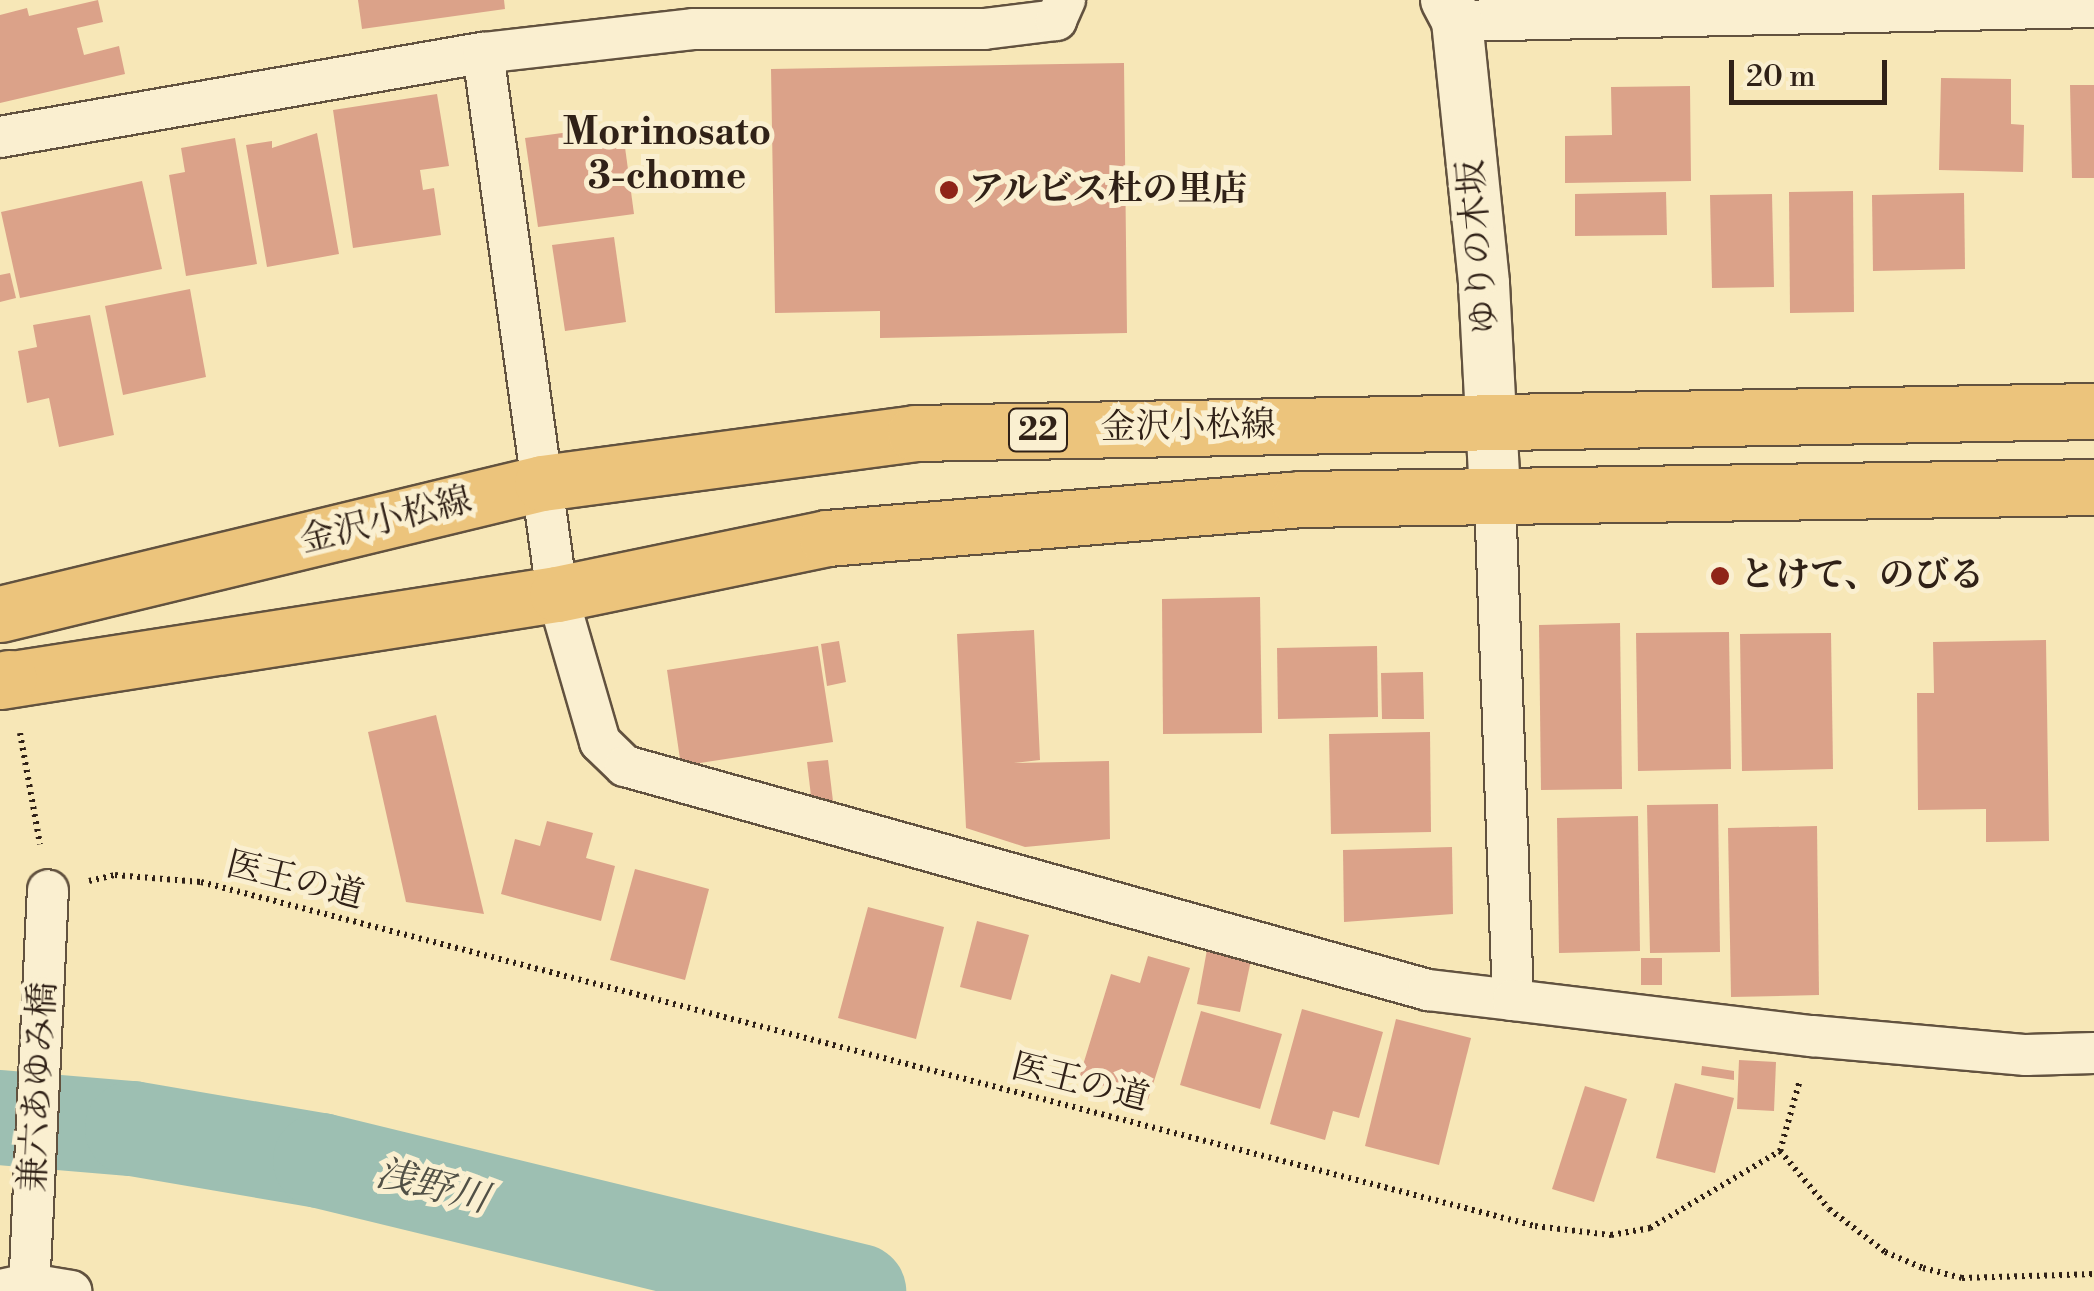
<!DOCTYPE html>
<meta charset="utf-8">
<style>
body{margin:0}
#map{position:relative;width:2094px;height:1291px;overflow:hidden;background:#f7e7b7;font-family:"Libre Bodoni","Noto Serif JP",serif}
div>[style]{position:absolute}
.river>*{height:95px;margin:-47.5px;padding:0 47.5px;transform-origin:47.5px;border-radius:47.5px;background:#9dbfb2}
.building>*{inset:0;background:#dba289}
.path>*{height:6px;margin-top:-3px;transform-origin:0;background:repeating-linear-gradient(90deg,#302117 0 2.5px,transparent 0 7.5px)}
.roads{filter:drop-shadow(2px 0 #62523f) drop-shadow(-2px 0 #62523f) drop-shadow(0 2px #62523f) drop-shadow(0 -2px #62523f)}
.minor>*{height:40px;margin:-20px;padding:0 20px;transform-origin:20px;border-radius:20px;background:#faefd0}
.tertiary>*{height:50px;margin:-25px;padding:0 25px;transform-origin:25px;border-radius:25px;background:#faefd0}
.primary>*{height:55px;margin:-27.5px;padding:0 27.5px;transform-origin:27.5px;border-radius:27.5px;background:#ecc47c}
.trunk>*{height:55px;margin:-27.5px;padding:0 27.5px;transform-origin:27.5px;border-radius:27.5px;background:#ecc47c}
.dots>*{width:28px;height:28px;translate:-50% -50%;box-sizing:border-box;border:5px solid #faefd0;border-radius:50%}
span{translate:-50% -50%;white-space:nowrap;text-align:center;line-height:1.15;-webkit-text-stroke:10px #faefd0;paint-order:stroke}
.shield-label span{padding:2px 8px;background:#faefd0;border:2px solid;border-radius:8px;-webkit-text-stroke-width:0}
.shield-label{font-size:32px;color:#302117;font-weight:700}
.poi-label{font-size:35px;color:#302117;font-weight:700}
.left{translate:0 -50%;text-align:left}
.street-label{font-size:35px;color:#302117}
.neighbourhood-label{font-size:38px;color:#302117;font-weight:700}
.water-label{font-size:38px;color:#515046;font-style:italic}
.scale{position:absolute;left:1729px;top:60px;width:158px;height:45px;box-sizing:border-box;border:5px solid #302117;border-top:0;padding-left:12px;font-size:30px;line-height:35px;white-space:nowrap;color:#302117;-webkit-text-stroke:8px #faefd0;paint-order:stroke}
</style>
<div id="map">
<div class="river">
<div style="left:0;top:1117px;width:132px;rotate:4.8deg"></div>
<div style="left:132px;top:1128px;width:191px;rotate:9.7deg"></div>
<div style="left:320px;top:1160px;width:554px;rotate:13.68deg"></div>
</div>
<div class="building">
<div style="clip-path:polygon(98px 0,103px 22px,77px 28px,84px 55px,119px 46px,125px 74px,0 103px,0 15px,27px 8px,29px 16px)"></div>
<div style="clip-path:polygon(358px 0,504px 0,505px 9px,362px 29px)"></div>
<div style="clip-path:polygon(1124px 63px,1127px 333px,880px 338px,880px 311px,775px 313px,771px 69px)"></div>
<div style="clip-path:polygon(1941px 78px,2011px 79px,2011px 124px,2024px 125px,2023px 172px,1939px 170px)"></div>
<div style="clip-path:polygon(2070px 85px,2094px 85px,2094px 178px,2072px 178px)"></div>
<div style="clip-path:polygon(1690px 86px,1691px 181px,1565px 183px,1565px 136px,1612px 135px,1611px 87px)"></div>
<div style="clip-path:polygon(437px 94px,449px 166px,420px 170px,423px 190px,434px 188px,441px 235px,353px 248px,333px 110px)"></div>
<div style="clip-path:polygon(622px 125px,634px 214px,538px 227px,525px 138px)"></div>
<div style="clip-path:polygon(317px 133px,339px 254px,267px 267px,246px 145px,272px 141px,272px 148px)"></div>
<div style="clip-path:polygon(235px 138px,257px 264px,186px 276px,169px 175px,185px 172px,181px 148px)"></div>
<div style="clip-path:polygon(142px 181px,162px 269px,20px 298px,1px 212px)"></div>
<div style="clip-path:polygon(1853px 191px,1854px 312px,1790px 313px,1789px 192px)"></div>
<div style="clip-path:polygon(1666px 192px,1667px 235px,1575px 236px,1575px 194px)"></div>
<div style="clip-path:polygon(1964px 193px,1965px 269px,1873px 271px,1872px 195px)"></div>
<div style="clip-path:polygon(1772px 194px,1774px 287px,1712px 288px,1710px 195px)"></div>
<div style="clip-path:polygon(614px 237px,626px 322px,565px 331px,552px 245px)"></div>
<div style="clip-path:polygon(10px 273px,16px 298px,0 302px,0 275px)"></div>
<div style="clip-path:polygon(190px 289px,206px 377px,123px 395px,105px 306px)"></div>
<div style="clip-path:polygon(90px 315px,114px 435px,59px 447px,49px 398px,27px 403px,18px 351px,37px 347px,33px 325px)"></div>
<div style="clip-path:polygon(1260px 597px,1262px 733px,1163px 734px,1162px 599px)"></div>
<div style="clip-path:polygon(1620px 623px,1622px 789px,1541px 790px,1539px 625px)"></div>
<div style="clip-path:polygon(1034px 630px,1040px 760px,1014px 763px,1109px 761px,1110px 839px,1025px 847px,966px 828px,957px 634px)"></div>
<div style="clip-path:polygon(1729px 632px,1731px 769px,1638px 771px,1636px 633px)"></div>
<div style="clip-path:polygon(1831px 633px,1833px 769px,1742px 771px,1740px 634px)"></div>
<div style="clip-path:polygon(2046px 640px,2049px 841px,1986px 842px,1986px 809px,1918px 810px,1917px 693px,1934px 693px,1933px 642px)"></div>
<div style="clip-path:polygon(839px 641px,846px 682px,827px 686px,821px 644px)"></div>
<div style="clip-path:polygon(818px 646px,833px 742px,681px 766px,667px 670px)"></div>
<div style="clip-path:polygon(1377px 646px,1378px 717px,1278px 719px,1277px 648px)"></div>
<div style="clip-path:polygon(1423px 672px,1424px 719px,1382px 719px,1381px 673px)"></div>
<div style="clip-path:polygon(436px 715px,484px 914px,406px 902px,368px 732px)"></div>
<div style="clip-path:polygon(1430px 732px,1431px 832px,1331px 834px,1329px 734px)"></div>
<div style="clip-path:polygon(828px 760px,833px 801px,811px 796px,807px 762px)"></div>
<div style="clip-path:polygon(1718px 804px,1720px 952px,1650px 953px,1647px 805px)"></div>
<div style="clip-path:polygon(1638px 816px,1640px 951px,1559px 953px,1557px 818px)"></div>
<div style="clip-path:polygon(547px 821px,593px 833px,586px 858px,615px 866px,601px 921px,501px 894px,515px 839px,540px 846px)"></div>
<div style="clip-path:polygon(1817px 826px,1819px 995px,1731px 997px,1728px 828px)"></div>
<div style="clip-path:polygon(1452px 847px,1453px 914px,1344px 922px,1343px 850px)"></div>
<div style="clip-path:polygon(635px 869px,709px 889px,685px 980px,610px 960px)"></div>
<div style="clip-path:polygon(868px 907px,944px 927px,916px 1039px,838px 1018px)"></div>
<div style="clip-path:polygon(977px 921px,1029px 935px,1011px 1000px,960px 987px)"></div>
<div style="clip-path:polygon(1207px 950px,1251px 960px,1240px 1012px,1197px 1004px)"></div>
<div style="clip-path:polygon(1148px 956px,1190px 968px,1148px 1100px,1079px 1078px,1111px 974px,1140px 983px)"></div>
<div style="clip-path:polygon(1641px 958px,1662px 958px,1662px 985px,1641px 985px)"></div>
<div style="clip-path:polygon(1302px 1009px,1383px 1032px,1359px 1118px,1333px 1111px,1325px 1140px,1270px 1124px)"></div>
<div style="clip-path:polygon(1201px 1011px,1282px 1034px,1260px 1109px,1180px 1085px)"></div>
<div style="clip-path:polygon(1396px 1019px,1471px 1038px,1439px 1165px,1365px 1146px)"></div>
<div style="clip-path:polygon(1739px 1060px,1776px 1062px,1774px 1111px,1737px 1109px)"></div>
<div style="clip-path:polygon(1702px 1066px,1734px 1071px,1734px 1080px,1701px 1075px)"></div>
<div style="clip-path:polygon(1675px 1083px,1734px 1098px,1715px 1173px,1656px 1158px)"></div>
<div style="clip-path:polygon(1585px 1086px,1627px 1099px,1594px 1202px,1552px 1189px)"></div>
</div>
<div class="path">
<div style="left:20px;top:733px;width:113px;rotate:79.8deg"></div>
<div style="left:89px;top:881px;width:27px;rotate:-13deg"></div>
<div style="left:115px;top:875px;width:86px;rotate:4.7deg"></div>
<div style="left:201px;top:882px;width:1378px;rotate:14.46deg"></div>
<div style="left:1535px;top:1226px;width:77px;rotate:6.8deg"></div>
<div style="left:1611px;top:1235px;width:40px;rotate:-10deg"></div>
<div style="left:1650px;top:1228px;width:151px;rotate:-30.6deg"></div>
<div style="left:1780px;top:1151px;width:76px;rotate:49.8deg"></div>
<div style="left:1829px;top:1209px;width:71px;rotate:37.5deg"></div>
<div style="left:1885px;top:1252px;width:41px;rotate:22.8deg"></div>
<div style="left:1923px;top:1268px;width:40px;rotate:14.4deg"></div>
<div style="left:1962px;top:1278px;width:132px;rotate:-1.7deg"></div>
<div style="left:1780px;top:1151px;width:74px;rotate:-74.3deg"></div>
</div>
<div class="roads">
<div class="minor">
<div style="left:1457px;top:21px;width:637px;rotate:-1.26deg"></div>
<div style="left:483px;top:53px;width:546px;rotate:82.21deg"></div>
<div style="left:557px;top:594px;width:154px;rotate:73.8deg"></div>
<div style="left:600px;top:742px;width:35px;rotate:44deg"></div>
<div style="left:625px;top:766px;width:834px;rotate:15.59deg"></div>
<div style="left:1428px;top:990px;width:86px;rotate:6.7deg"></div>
<div style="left:1513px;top:1000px;width:504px;rotate:-92.05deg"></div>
<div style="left:0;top:137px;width:490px;rotate:-9.9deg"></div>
<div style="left:483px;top:53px;width:211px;rotate:-6.5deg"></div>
<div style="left:693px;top:29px;width:291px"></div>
<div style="left:984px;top:29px;width:73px;rotate:-7.1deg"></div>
<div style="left:1056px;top:20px;width:22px;rotate:-66deg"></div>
<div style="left:1513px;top:1000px;width:301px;rotate:6.9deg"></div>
<div style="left:1812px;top:1036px;width:215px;rotate:5.1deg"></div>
<div style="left:2026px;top:1055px;width:68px;rotate:-1.7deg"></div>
<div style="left:0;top:1290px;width:30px;rotate:-12deg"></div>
<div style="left:29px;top:1284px;width:43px;rotate:9.5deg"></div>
<div style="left:29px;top:1291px;width:401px;rotate:-87.3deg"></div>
</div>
<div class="tertiary">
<div style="left:1446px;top:0;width:24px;rotate:62deg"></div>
<div style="left:1457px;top:21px;width:264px;rotate:84.1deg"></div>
<div style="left:1484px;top:284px;width:212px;rotate:87deg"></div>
</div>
<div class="primary">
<div style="left:0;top:614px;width:558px;rotate:-13.59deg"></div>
<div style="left:542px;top:483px;width:376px;rotate:-7.6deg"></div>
<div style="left:915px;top:433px;width:1179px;rotate:-1.07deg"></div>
<div style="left:0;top:681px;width:564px;rotate:-8.88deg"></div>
<div style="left:557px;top:594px;width:276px;rotate:-11.7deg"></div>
<div style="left:827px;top:538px;width:474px;rotate:-4.7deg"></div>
<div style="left:1299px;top:499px;width:795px;rotate:-0.86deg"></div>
</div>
<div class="trunk">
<div style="left:0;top:680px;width:9px;rotate:-13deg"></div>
</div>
</div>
<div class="dots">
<div style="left:949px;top:190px;background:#8f2418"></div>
<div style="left:1720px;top:576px;background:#8f2418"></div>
</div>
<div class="shield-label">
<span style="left:1038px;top:430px">22</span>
</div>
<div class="poi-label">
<span class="left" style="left:969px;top:190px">アルビス杜の里店</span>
<span class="left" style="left:1740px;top:576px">とけて、のびる</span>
</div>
<div class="street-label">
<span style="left:1479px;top:247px;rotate:-95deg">ゆりの木坂</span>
<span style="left:1188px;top:427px;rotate:-1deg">金沢小松線</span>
<span style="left:386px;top:521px;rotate:-14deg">金沢小松線</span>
<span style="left:295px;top:881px;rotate:14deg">医王の道</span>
<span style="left:1080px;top:1083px;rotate:14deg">医王の道</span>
<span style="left:39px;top:1087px;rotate:-87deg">兼六あゆみ橋</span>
</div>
<div class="neighbourhood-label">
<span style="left:667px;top:155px">Morinosato<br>3-chome</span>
</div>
<div class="water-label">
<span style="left:432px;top:1187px;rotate:14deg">浅野川</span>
</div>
<div class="scale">20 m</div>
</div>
